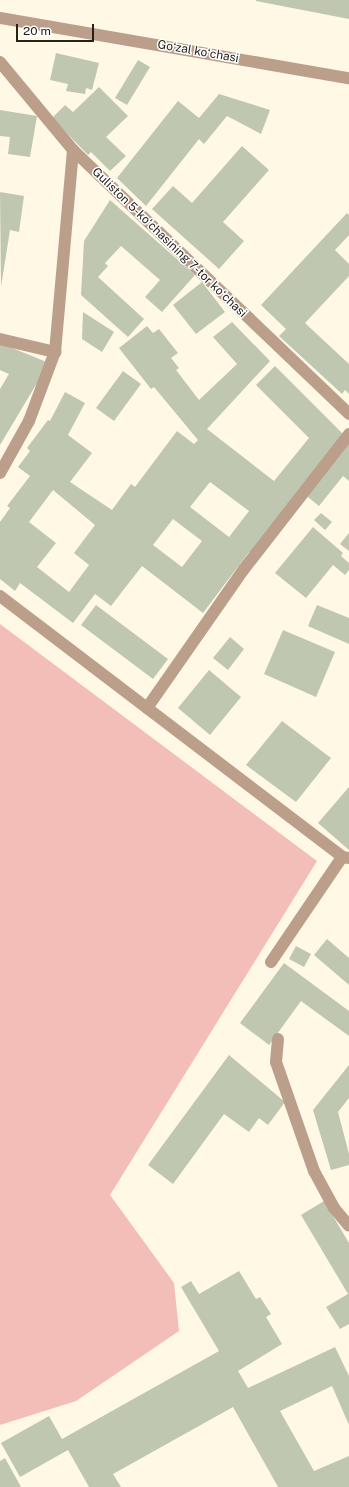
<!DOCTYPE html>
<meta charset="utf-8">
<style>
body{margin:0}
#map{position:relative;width:349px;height:1487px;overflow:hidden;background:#fef8e5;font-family:"Public Sans",sans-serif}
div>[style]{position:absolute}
.green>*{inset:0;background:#f2beb7}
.building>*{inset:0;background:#c0c7b1}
.minor>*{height:12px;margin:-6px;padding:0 6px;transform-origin:6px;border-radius:6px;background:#bb9f8a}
span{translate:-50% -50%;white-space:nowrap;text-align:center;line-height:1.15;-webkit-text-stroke:3px #fff;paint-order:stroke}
.street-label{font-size:12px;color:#252219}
.scale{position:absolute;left:16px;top:24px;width:78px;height:18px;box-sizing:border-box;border:2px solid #252219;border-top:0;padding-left:5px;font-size:12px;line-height:14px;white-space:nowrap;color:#252219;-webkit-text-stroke:3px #fff;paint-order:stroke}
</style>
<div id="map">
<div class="green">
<div style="clip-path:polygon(0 624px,317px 861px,110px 1195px,174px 1283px,179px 1331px,76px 1401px,0 1425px)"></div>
</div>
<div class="building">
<div style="clip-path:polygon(349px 0,349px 19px,256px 1px,256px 0)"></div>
<div style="clip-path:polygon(56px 53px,99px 63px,92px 90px,86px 88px,85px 94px,66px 91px,68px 84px,50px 80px)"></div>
<div style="clip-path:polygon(138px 60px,150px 67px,127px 105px,115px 98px)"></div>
<div style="clip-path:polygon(99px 87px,128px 116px,106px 137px,126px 156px,110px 171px,91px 152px,88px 155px,52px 118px,65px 105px,73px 112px)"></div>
<div style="clip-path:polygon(219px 94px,270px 110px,261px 134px,227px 116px,204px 144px,199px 139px,146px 206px,117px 178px,178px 101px,199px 118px)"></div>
<div style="clip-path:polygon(0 110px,37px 116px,30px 157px,8px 154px,10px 137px,0 136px)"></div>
<div style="clip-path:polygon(242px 146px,269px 170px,223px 222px,244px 241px,219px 269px,152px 209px,173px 186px,192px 203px)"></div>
<div style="clip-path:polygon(0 192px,24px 196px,19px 232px,10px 230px,1px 287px)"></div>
<div style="clip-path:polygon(110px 200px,195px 275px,162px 312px,145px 297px,160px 280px,121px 246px,105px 263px,108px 266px,98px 277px,144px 319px,128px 337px,81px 295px,84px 241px)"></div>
<div style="clip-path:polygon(347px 213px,349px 215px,349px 235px,335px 250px,349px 264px,349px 276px,305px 323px,349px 364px,349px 394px,345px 390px,342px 394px,279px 336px,286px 329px,261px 305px)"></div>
<div style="clip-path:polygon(202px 282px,225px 312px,196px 334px,173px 305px)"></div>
<div style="clip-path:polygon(83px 312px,114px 332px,102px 352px,82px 339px)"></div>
<div style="clip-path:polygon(evenodd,232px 322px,270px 361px,207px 429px,274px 481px,309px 438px,256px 385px,275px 366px,344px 435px,253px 555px,249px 552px,203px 613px,142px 566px,111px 606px,95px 594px,73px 623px,20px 583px,15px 591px,0 579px,0 522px,10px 508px,7px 506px,30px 476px,18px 467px,30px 451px,27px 448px,48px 420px,50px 421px,65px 392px,85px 403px,68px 435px,92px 453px,70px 482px,112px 510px,131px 484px,135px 487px,177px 431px,194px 444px,198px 440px,154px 387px,151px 389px,119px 348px,147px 326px,153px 333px,159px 329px,178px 353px,171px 358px,179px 368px,176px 370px,199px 400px,237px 364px,213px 337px,232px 322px,210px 482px,249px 511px,229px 537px,190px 507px,210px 482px,232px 322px,53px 490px,95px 525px,74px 553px,89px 565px,69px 592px,37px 567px,56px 543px,29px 522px,53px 490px,232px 322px,173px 519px,202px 541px,182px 567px,153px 545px,173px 519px)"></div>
<div style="clip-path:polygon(0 343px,49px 363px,0 445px,0 389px,9px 374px,0 370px)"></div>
<div style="clip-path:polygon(123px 371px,141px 384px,114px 421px,96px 408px)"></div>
<div style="clip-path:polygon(349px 436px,349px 481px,343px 476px,319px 506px,303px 493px)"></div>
<div style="clip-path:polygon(321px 513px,332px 522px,325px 530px,314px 520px)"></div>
<div style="clip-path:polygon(313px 527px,343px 553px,341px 556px,349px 563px,349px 570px,345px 575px,333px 565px,306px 598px,275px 573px)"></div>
<div style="clip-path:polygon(349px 533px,349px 551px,340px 544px)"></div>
<div style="clip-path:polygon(96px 605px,168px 659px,153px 679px,81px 625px)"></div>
<div style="clip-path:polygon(317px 605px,349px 618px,349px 644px,308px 626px)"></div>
<div style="clip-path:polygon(283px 630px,335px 652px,316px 697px,264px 674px)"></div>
<div style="clip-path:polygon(230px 637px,244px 649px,228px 670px,213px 658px)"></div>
<div style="clip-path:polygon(209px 670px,241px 697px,210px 735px,178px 708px)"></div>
<div style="clip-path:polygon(282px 721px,331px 758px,296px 802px,246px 765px)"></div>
<div style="clip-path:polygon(349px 787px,349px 850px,318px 823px)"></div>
<div style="clip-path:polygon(327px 939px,349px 958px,349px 985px,314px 955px)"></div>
<div style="clip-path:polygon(296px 946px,311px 954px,304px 967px,289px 959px)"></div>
<div style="clip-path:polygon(284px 963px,349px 1011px,349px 1036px,301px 1001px,269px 1045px,240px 1023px)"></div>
<div style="clip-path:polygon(229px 1055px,285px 1102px,268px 1125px,259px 1118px,249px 1132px,224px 1114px,173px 1184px,148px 1165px)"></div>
<div style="clip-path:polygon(349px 1065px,349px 1098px,338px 1112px,349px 1154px,349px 1165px,331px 1170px,313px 1110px)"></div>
<div style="clip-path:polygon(324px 1201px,349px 1243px,349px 1324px,340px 1329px,326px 1307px,348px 1294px,301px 1215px)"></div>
<div style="clip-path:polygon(239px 1271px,256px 1299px,260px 1297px,271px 1314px,266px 1317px,282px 1344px,238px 1371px,248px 1388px,335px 1347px,349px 1376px,349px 1425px,332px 1386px,280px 1411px,314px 1471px,349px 1456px,349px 1487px,278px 1487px,233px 1407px,113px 1474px,121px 1487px,89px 1487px,68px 1450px,20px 1477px,1px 1443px,49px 1416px,62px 1439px,219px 1351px,181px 1287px,191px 1281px,199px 1294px)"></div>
<div style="clip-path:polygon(5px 1458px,21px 1487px,0 1487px,0 1461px)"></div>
</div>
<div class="minor">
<div style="left:0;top:18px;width:354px;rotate:9.8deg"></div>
<div style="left:0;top:62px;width:114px;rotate:50.3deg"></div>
<div style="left:73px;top:150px;width:382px;rotate:43.7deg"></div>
<div style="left:0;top:339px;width:57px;rotate:13.3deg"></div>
<div style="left:0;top:473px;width:60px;rotate:-60.9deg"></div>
<div style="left:29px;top:421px;width:74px;rotate:-69.4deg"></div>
<div style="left:55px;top:352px;width:203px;rotate:-84.9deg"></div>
<div style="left:0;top:596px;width:430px;rotate:37.3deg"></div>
<div style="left:342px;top:857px;width:7px;rotate:8deg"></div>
<div style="left:147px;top:708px;width:169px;rotate:-55.1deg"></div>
<div style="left:244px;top:569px;width:171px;rotate:-52.1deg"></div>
<div style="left:271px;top:962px;width:127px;rotate:-55.9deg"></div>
<div style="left:278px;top:1039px;width:23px;rotate:95deg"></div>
<div style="left:276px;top:1062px;width:115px;rotate:70.8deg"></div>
<div style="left:314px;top:1171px;width:42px;rotate:61.6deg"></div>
<div style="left:334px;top:1208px;width:23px;rotate:50deg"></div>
</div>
<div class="street-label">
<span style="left:198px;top:52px;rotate:10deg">Goʻzal koʻchasi</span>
<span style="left:169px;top:243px;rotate:44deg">Guliston 5-koʻchasining 7-tor koʻchasi</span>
</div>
<div class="scale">20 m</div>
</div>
